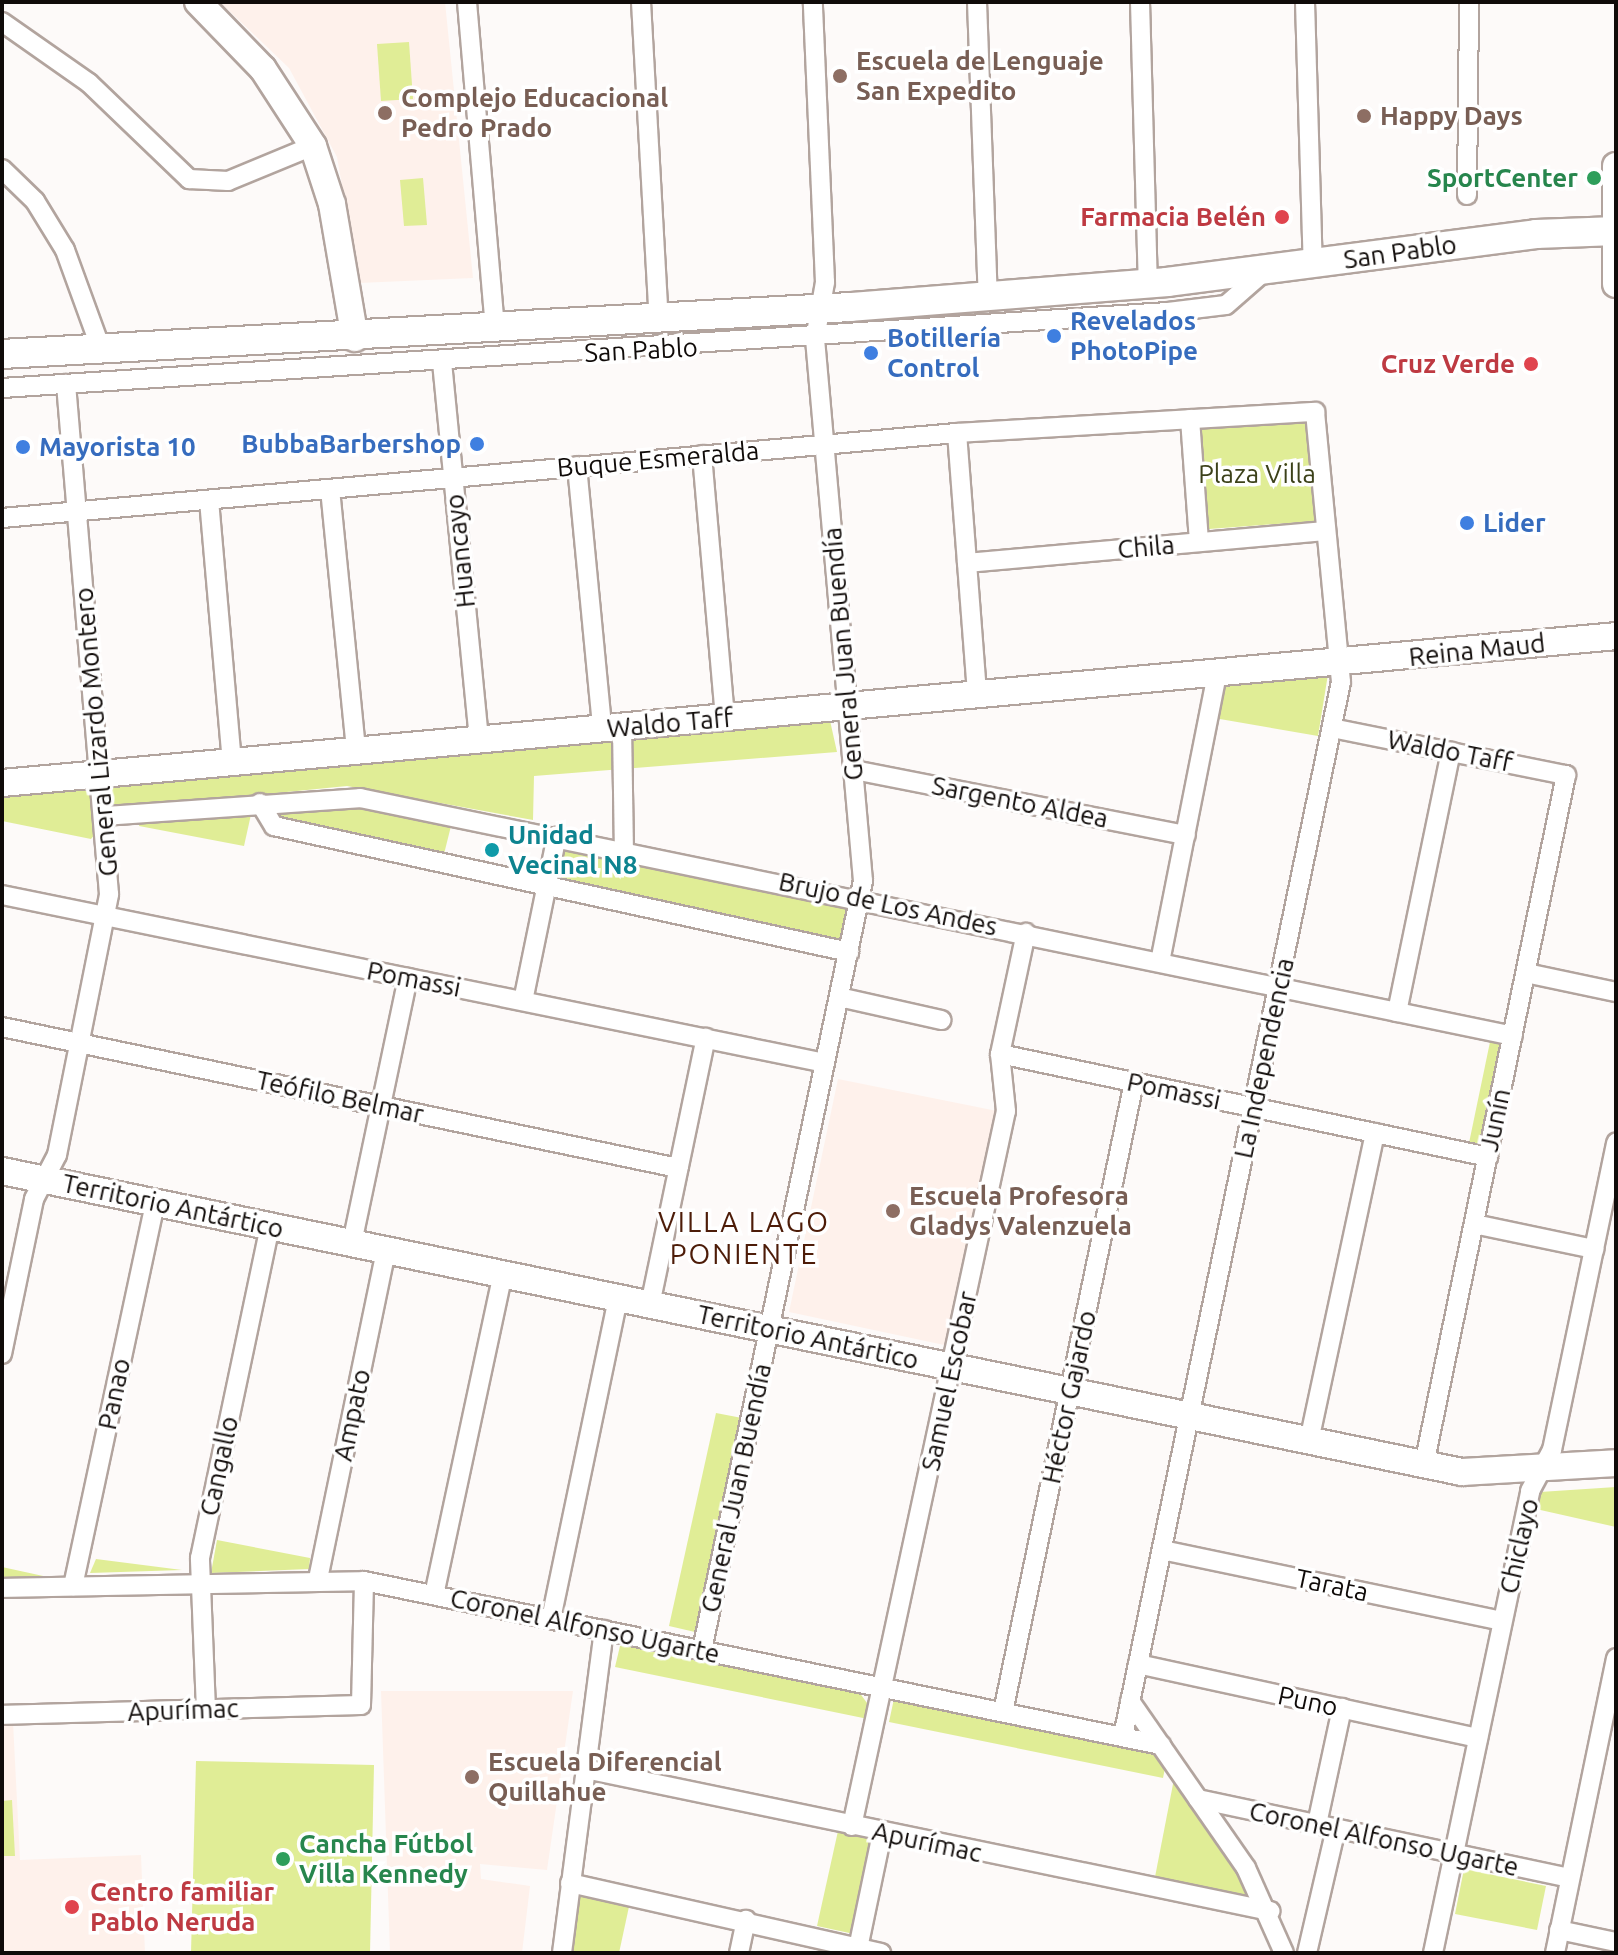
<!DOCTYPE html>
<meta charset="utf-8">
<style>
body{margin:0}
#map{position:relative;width:1618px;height:1955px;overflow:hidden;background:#fdfaf9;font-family:Ubuntu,sans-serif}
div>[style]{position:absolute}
.built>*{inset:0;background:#fef1eb}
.green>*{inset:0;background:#e0ed96}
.roads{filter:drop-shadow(2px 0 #b2a49e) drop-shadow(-2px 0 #b2a49e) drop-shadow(0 2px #b2a49e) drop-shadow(0 -2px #b2a49e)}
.street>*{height:18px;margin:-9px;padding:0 9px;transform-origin:9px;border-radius:9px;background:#fff}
.secondary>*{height:26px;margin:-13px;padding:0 13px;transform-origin:13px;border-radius:13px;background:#fff}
.primary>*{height:28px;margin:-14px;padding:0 14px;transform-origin:14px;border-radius:14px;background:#fff}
.dots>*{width:22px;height:22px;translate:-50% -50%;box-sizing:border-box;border:4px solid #fff;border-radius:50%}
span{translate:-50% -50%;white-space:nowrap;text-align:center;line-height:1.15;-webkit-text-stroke:7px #fff;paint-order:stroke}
.education-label{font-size:26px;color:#785e54;font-weight:700}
.left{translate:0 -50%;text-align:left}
.leisure-label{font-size:26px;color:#27864d;font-weight:700}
.right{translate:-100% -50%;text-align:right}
.health-label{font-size:26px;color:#be3a42;font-weight:700}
.street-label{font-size:26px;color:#100b09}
.shop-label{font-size:26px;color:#366cbe;font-weight:700}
.park-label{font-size:26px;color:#3c411a}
.culture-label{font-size:26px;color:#0d838f;font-weight:700}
.neighbourhood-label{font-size:28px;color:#4d1c08;letter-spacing:2px}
.frame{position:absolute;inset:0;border:4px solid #100b09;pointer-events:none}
</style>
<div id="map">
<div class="built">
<div style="clip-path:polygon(220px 2px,445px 2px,473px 278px,359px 283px,337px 157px,289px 68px)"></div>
<div style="clip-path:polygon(838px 1079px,997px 1111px,949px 1346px,789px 1312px)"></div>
<div style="clip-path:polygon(381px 1691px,573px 1691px,547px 1870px,480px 1864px,481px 1879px,530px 1886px,522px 1953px,390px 1953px)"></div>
<div style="clip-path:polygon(13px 1722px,20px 1860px,141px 1855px,145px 1953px,2px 1953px,2px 1723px)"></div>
</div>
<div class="green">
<div style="clip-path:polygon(409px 42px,413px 99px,381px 101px,377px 44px)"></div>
<div style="clip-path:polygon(423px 178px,427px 225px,404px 226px,400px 180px)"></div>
<div style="clip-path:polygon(1308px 419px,1315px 521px,1209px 529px,1198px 424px)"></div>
<div style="clip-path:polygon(1328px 674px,1318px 736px,1214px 718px,1220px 683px)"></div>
<div style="clip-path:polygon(829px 716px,837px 752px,534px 776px,533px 820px,347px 786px,116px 809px,91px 839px,2px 821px,2px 788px)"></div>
<div style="clip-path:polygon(350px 804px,451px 826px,444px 854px,278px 820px,275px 811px)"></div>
<div style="clip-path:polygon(252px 810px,244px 846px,139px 826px,140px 821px)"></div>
<div style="clip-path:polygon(561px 845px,850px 904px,842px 944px,551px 882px)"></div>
<div style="clip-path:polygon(1490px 1042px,1507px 1045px,1486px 1146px,1469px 1143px)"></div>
<div style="clip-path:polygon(716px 1413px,742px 1418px,695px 1632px,669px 1626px)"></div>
<div style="clip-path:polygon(1616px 1487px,1616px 1527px,1536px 1509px,1540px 1492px)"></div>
<div style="clip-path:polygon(217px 1540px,310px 1558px,309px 1569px,211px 1573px)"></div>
<div style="clip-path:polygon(96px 1559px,182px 1570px,90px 1573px)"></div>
<div style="clip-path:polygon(2px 1567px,57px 1579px,2px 1581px)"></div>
<div style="clip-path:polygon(631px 1642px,856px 1688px,870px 1707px,868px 1719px,615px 1667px,620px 1646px)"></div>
<div style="clip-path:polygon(895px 1694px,1152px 1748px,1165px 1768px,1163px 1778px,889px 1722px)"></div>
<div style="clip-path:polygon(196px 1761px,374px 1765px,370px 1953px,191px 1953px)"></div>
<div style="clip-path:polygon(1174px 1779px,1253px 1896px,1155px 1877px)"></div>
<div style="clip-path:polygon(12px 1800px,15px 1856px,2px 1856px,2px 1801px)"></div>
<div style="clip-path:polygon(838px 1831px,876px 1840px,854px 1934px,817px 1926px)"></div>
<div style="clip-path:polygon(1464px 1869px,1546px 1886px,1537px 1930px,1455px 1914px)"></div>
<div style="clip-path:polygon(580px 1892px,630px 1902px,619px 1953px,573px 1953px)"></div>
</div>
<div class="roads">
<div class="street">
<div style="left:467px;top:2px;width:327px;rotate:85.1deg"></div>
<div style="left:641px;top:2px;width:318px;rotate:86.8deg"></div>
<div style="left:977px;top:2px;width:294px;rotate:87.9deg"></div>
<div style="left:1140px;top:2px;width:282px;rotate:88.4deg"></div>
<div style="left:1305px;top:2px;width:262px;rotate:88.3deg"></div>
<div style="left:2px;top:22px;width:106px;rotate:35deg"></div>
<div style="left:89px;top:83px;width:139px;rotate:43.8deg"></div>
<div style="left:189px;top:179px;width:39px;rotate:3deg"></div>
<div style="left:228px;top:181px;width:92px;rotate:-22.4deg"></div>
<div style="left:2px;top:169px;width:46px;rotate:44.1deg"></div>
<div style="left:35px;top:201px;width:57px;rotate:58.5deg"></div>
<div style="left:65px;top:250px;width:105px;rotate:70deg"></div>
<div style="left:1467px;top:195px;width:193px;rotate:-89.4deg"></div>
<div style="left:442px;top:362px;width:380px;rotate:84.4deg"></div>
<div style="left:2px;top:388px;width:1168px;rotate:-3.73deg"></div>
<div style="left:1168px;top:312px;width:58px;rotate:-6.9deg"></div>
<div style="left:1226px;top:305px;width:52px;rotate:-41.1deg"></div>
<div style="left:1190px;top:419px;width:123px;rotate:85.8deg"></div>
<div style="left:957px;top:433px;width:263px;rotate:85.6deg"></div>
<div style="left:702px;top:455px;width:264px;rotate:85deg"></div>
<div style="left:577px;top:466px;width:263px;rotate:84.5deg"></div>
<div style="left:330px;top:489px;width:263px;rotate:84.3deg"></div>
<div style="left:209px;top:500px;width:263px;rotate:85deg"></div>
<div style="left:2px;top:518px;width:959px;rotate:-5.09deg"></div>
<div style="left:957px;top:433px;width:359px;rotate:-3.4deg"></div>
<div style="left:1315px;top:412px;width:271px;rotate:84.5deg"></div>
<div style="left:1341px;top:682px;width:1077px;rotate:101.68deg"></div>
<div style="left:967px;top:563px;width:359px;rotate:-5.1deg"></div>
<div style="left:622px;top:727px;width:123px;rotate:89.1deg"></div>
<div style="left:1332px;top:728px;width:239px;rotate:11.4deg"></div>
<div style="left:1566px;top:775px;width:704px;rotate:101.63deg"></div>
<div style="left:854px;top:770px;width:338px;rotate:11.1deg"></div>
<div style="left:260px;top:803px;width:27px;rotate:59deg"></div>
<div style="left:274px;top:826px;width:589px;rotate:12.36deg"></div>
<div style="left:105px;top:816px;width:256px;rotate:-4deg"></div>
<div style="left:360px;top:798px;width:1177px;rotate:11.66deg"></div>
<div style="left:2px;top:895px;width:840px;rotate:11.54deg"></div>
<div style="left:1160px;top:962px;width:294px;rotate:-78.8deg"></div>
<div style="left:1526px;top:973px;width:92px;rotate:11.9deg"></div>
<div style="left:839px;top:997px;width:105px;rotate:12.7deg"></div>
<div style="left:523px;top:1001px;width:168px;rotate:-78.4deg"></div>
<div style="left:1397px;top:1012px;width:266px;rotate:-78.3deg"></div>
<div style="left:2px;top:1027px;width:691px;rotate:11.78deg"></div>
<div style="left:1000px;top:1054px;width:499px;rotate:11.9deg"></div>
<div style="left:1474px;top:1224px;width:123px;rotate:11.8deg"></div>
<div style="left:352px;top:1243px;width:271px;rotate:-78.1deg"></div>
<div style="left:650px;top:1305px;width:273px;rotate:-78.2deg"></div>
<div style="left:2px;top:1354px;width:158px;rotate:-78.3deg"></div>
<div style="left:34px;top:1199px;width:50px;rotate:-62.4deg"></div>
<div style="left:57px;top:1155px;width:266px;rotate:-78.7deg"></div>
<div style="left:109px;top:894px;width:512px;rotate:-94.82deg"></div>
<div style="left:1309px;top:1441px;width:315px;rotate:-77.9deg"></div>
<div style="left:1162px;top:1550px;width:347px;rotate:11.8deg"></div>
<div style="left:318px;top:1579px;width:336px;rotate:-78.3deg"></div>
<div style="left:73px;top:1586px;width:392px;rotate:-77.9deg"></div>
<div style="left:2px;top:1588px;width:362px;rotate:-1.1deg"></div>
<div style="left:364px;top:1581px;width:814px;rotate:11.63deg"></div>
<div style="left:434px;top:1595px;width:328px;rotate:-77.9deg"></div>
<div style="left:551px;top:1619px;width:328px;rotate:-78.2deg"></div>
<div style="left:702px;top:1650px;width:786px;rotate:-78.18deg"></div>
<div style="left:863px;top:881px;width:544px;rotate:-95.06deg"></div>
<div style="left:815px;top:339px;width:58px;rotate:-80deg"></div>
<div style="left:825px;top:282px;width:280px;rotate:-92.5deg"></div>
<div style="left:1138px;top:1664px;width:348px;rotate:12.3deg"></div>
<div style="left:1130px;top:1701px;width:203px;rotate:55.2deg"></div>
<div style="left:1246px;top:1868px;width:93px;rotate:65.9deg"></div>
<div style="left:206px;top:1710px;width:152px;rotate:-92.3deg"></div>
<div style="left:200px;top:1558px;width:339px;rotate:-78.1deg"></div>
<div style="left:1003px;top:1712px;width:643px;rotate:-78.25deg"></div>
<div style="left:2px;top:1715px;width:359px;rotate:-1.6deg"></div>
<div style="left:361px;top:1705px;width:124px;rotate:-88.6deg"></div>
<div style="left:585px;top:1769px;width:700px;rotate:11.71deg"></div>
<div style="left:1198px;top:1799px;width:380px;rotate:12deg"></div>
<div style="left:1317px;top:1824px;width:119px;rotate:-77.8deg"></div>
<div style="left:852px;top:1826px;width:731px;rotate:-77.85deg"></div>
<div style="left:1006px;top:1111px;width:57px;rotate:-96deg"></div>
<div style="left:1000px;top:1054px;width:124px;rotate:-77.9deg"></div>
<div style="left:570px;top:1883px;width:319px;rotate:12.7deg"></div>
<div style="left:1559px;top:1930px;width:58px;rotate:11.9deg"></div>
<div style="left:562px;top:1953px;width:326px;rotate:-82.6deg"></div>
<div style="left:739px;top:1953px;width:34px;rotate:-78deg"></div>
<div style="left:857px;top:1953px;width:123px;rotate:-78.2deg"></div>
<div style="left:1307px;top:1953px;width:128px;rotate:-76.9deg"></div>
<div style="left:1433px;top:1953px;width:472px;rotate:-78.1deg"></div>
<div style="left:1530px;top:1491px;width:47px;rotate:-61.8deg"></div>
<div style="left:1552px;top:1450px;width:314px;rotate:-78.2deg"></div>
<div style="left:1555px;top:1953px;width:301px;rotate:-78.3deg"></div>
</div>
<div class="secondary">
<div style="left:198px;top:2px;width:93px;rotate:45.9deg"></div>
<div style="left:263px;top:69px;width:92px;rotate:57deg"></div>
<div style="left:313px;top:146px;width:61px;rotate:71.9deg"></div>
<div style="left:332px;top:204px;width:136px;rotate:80.3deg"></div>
<div style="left:1616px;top:166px;width:118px;rotate:90deg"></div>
<div style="left:2px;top:783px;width:1621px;rotate:-5.2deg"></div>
<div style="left:2px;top:1171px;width:1491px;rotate:11.65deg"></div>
<div style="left:1462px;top:1472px;width:154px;rotate:-3.3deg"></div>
</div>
<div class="primary">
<div style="left:2px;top:354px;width:849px;rotate:-3.17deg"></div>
<div style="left:850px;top:307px;width:318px;rotate:-4.5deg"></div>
<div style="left:1167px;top:282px;width:372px;rotate:-7.4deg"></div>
<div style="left:1536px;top:234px;width:80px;rotate:-2.1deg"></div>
</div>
</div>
<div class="dots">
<div style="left:840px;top:76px;background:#8d6e63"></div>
<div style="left:385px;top:113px;background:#8d6e63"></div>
<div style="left:1364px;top:116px;background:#8d6e63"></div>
<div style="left:1594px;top:178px;background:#2e9e5b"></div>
<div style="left:1282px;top:217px;background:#e0444e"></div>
<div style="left:1054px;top:336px;background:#3f7fe0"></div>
<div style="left:871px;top:353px;background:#3f7fe0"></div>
<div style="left:1531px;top:364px;background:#e0444e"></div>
<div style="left:477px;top:444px;background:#3f7fe0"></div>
<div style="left:23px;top:447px;background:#3f7fe0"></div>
<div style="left:1467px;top:523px;background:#3f7fe0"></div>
<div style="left:492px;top:850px;background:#0f9aa8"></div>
<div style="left:893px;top:1211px;background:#8d6e63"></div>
<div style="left:472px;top:1777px;background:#8d6e63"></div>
<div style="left:283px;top:1859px;background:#2e9e5b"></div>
<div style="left:72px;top:1907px;background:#e0444e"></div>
</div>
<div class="education-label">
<span class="left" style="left:856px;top:76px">Escuela de Lenguaje<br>San Expedito</span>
<span class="left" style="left:401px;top:113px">Complejo Educacional<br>Pedro Prado</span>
<span class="left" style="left:1380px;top:116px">Happy Days</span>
<span class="left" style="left:909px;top:1211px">Escuela Profesora<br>Gladys Valenzuela</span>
<span class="left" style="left:488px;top:1777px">Escuela Diferencial<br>Quillahue</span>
</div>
<div class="leisure-label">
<span class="right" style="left:1578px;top:178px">SportCenter</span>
<span class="left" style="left:299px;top:1859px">Cancha Fútbol<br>Villa Kennedy</span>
</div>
<div class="health-label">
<span class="right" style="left:1266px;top:217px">Farmacia Belén</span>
<span class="right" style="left:1515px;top:364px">Cruz Verde</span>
<span class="left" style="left:90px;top:1907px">Centro familiar<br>Pablo Neruda</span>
</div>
<div class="street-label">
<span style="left:1400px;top:252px;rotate:-8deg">San Pablo</span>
<span style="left:641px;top:350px;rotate:-3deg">San Pablo</span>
<span style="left:658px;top:459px;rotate:-5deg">Buque Esmeralda</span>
<span style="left:1146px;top:547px;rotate:-5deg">Chila</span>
<span style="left:460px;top:551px;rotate:-96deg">Huancayo</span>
<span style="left:1477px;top:650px;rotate:-6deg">Reina Maud</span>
<span style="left:843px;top:654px;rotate:-95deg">General Juan Buendía</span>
<span style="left:670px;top:723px;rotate:-5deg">Waldo Taff</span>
<span style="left:96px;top:732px;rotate:-95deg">General Lizardo Montero</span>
<span style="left:1450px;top:751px;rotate:11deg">Waldo Taff</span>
<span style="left:1020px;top:802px;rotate:11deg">Sargento Aldea</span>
<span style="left:888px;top:904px;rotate:12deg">Brujo de Los Andes</span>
<span style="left:414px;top:979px;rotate:11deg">Pomassi</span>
<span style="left:1264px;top:1058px;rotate:-78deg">La Independencia</span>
<span style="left:1174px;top:1091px;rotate:12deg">Pomassi</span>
<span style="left:340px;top:1097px;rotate:12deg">Teófilo Belmar</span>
<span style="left:1495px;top:1120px;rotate:-78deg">Junín</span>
<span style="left:173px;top:1206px;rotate:12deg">Territorio Antártico</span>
<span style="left:808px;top:1337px;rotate:12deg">Territorio Antártico</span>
<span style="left:949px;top:1381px;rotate:-78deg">Samuel Escobar</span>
<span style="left:114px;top:1394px;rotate:-78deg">Panao</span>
<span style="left:1069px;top:1397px;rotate:-78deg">Héctor Gajardo</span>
<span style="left:352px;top:1415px;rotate:-78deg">Ampato</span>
<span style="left:219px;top:1466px;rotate:-78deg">Cangallo</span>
<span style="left:736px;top:1488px;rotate:-78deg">General Juan Buendía</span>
<span style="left:1519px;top:1546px;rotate:-77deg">Chiclayo</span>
<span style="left:1332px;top:1585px;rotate:12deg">Tarata</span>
<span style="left:585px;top:1626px;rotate:12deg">Coronel Alfonso Ugarte</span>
<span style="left:1308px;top:1701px;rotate:12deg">Puno</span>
<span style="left:183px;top:1710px;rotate:-2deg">Apurímac</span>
<span style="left:1384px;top:1839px;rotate:12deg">Coronel Alfonso Ugarte</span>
<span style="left:927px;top:1842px;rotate:12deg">Apurímac</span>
</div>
<div class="shop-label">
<span class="left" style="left:1070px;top:336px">Revelados<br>PhotoPipe</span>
<span class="left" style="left:887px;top:353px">Botillería<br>Control</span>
<span class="right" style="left:461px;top:444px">BubbaBarbershop</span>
<span class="left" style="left:39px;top:447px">Mayorista 10</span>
<span class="left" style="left:1483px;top:523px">Lider</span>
</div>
<div class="park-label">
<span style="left:1257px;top:474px">Plaza Villa</span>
</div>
<div class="culture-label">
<span class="left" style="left:508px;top:850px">Unidad<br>Vecinal N8</span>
</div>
<div class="neighbourhood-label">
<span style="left:744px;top:1238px">VILLA LAGO<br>PONIENTE</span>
</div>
<div class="frame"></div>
</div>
